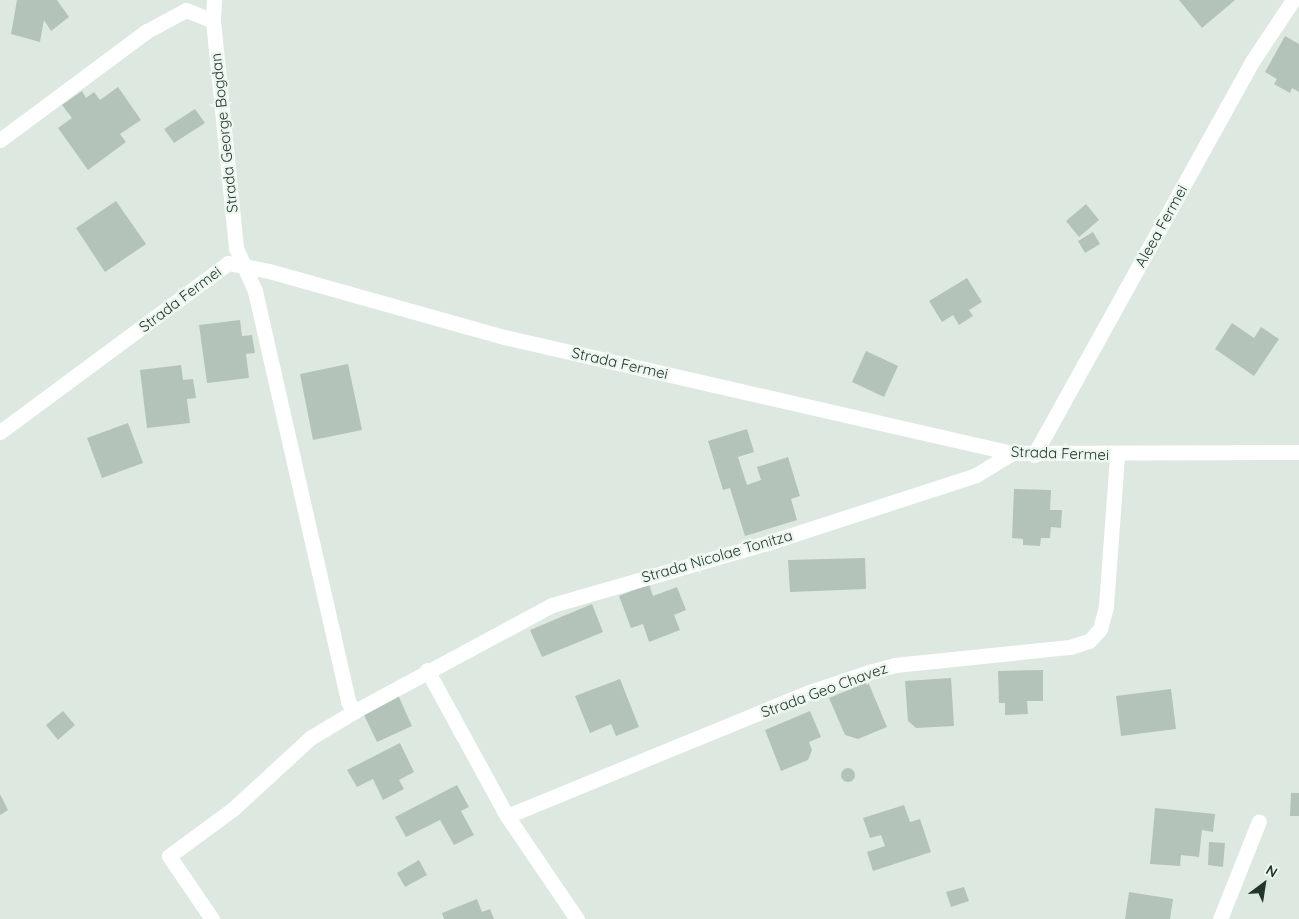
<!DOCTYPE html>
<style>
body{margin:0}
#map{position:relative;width:1299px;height:919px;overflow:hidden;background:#dde9e0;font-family:Quicksand,sans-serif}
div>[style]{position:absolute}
.building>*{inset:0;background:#b3c3b9}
.round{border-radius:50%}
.minor>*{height:15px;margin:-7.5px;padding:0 7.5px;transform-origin:7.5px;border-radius:7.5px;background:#fff}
span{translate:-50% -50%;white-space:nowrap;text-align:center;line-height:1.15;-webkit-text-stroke:5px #edf6ef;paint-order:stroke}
.street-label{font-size:15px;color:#20372a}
.north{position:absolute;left:1239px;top:859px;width:50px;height:50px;-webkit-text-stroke:4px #edf6ef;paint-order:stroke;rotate:31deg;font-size:14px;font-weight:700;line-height:20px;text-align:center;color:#20372a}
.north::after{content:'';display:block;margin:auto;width:18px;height:22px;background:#20372a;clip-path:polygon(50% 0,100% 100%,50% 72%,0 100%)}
</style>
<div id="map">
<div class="building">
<div style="clip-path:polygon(17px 0,57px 0,69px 17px,51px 31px,44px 20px,40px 42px,11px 34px)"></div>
<div style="clip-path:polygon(1179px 0,1235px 0,1202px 28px)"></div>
<div style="clip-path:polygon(1285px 36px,1299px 44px,1299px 92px,1292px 88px,1290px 93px,1274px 84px,1277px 79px,1265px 72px)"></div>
<div style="clip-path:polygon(118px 87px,141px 120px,120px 134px,126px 142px,88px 170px,58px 128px,72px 118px,62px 105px,82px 91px,86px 98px,94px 92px,100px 100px)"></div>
<div style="clip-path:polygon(195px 109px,205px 123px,174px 143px,164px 129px)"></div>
<div style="clip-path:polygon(116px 201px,146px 244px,105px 272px,76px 228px)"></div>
<div style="clip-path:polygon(1086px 204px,1099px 220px,1079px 237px,1066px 221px)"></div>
<div style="clip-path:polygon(1093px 232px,1100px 244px,1085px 253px,1078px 241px)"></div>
<div style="clip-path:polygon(967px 278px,982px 302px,969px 310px,973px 316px,959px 325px,953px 315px,942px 322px,929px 301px)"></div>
<div style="clip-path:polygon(240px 320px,242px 336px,252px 335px,255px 353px,246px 354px,249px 378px,207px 383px,199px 325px)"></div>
<div style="clip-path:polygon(1232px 323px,1254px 338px,1261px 327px,1279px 339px,1254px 376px,1215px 349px)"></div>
<div style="clip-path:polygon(866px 351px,898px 366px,884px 397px,852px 382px)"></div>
<div style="clip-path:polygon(348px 364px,362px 430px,313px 440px,300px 374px)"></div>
<div style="clip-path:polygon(181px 365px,183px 380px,193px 379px,196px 398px,187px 399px,190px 423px,147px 428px,140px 370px)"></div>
<div style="clip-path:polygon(128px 423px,143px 463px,102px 478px,87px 438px)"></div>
<div style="clip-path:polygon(747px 429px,754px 452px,738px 457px,747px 485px,761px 480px,757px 467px,788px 457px,800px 496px,791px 499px,797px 520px,745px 536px,730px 488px,723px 490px,708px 441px)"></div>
<div style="clip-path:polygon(1014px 489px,1051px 490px,1050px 510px,1062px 510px,1061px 528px,1051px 527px,1050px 538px,1041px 538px,1040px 546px,1023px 545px,1023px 539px,1012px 538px)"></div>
<div style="clip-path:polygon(865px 558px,866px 589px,790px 592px,788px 560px)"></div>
<div style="clip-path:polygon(649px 584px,653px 596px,677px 587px,686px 610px,674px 615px,680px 630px,649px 642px,643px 624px,631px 628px,619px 596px)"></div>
<div style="clip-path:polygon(592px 604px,603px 632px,542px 657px,530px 630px)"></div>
<div style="clip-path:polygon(1043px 670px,1043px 701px,1027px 701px,1028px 714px,1005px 715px,1005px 703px,999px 703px,998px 671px)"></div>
<div style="clip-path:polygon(951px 678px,954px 726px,916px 728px,908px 721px,905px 681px)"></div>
<div style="clip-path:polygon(620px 679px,639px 727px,616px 736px,611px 724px,590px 733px,575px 696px)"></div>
<div style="clip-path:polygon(868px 682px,887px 727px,858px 739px,845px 735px,829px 698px)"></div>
<div style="clip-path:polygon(1171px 689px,1176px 729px,1121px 736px,1116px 696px)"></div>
<div style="clip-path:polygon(398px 695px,412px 726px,377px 742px,362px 711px)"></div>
<div style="clip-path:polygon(63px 711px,75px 725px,58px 740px,46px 725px)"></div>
<div style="clip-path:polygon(810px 711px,821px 737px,809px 742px,812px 750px,808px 760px,781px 771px,765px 730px)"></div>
<div style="clip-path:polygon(400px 743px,414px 772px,399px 780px,404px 789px,383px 800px,373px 779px,357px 787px,347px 770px)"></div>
<div class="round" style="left:841px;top:768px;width:14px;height:14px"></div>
<div style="clip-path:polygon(457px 785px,469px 807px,461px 811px,474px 835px,454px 845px,440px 820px,406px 837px,395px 817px)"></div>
<div style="clip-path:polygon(1291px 793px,1299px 793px,1299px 816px,1290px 816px)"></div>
<div style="clip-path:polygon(0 794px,8px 810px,0 815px)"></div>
<div style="clip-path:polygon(904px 805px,910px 822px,920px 819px,931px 852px,873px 871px,867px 852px,885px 846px,881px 835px,870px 838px,863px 818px)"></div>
<div style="clip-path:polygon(1155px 808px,1215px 814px,1213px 832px,1202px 830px,1199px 857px,1181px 855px,1180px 866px,1150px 864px)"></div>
<div style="clip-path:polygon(1209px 842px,1225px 843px,1223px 867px,1208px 865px)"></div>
<div style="clip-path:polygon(419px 860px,427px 875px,405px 887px,397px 873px)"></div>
<div style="clip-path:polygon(964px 887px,969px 901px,951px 907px,946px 892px)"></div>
<div style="clip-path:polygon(1129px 892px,1173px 899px,1170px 919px,1125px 919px)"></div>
<div style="clip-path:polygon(477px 899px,482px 912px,490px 909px,494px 919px,444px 919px,442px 913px)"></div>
</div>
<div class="minor">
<div style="left:214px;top:0;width:21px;rotate:93deg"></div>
<div style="left:213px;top:21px;width:228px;rotate:84.2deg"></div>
<div style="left:236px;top:248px;width:47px;rotate:66.2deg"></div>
<div style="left:255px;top:291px;width:421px;rotate:77.2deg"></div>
<div style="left:348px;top:702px;width:11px;rotate:52deg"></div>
<div style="left:355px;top:711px;width:224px;rotate:-28.3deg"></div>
<div style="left:552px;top:605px;width:221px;rotate:-16.1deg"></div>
<div style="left:764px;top:544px;width:223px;rotate:-18deg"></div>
<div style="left:976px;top:475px;width:42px;rotate:-31.4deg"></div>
<div style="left:0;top:140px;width:183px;rotate:-36.6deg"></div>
<div style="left:147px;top:31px;width:44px;rotate:-28.3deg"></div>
<div style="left:186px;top:10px;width:29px;rotate:22deg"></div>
<div style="left:0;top:432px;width:284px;rotate:-36.5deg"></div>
<div style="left:228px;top:263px;width:42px;rotate:11deg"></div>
<div style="left:269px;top:271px;width:244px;rotate:15.7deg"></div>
<div style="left:504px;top:337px;width:521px;rotate:12.86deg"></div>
<div style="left:1012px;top:453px;width:287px;rotate:-0.2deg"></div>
<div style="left:1034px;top:455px;width:452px;rotate:-61deg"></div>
<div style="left:1253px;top:60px;width:72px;rotate:-56.3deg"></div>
<div style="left:427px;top:670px;width:166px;rotate:61.3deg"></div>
<div style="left:507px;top:816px;width:125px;rotate:55.8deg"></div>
<div style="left:507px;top:816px;width:326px;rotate:-22.3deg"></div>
<div style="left:809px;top:692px;width:63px;rotate:-18.4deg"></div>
<div style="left:869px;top:672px;width:27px;rotate:-15deg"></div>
<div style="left:895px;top:665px;width:176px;rotate:-5.9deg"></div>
<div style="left:1070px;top:647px;width:20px;rotate:-18deg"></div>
<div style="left:1089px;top:641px;width:16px;rotate:-47deg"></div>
<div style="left:1100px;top:629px;width:24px;rotate:-75deg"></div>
<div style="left:1106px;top:606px;width:151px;rotate:-85.8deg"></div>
<div style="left:212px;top:919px;width:76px;rotate:-124.3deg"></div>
<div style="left:169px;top:856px;width:81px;rotate:-36.4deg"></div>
<div style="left:234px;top:808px;width:103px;rotate:-42.6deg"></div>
<div style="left:310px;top:738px;width:52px;rotate:-31deg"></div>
<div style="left:1220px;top:919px;width:105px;rotate:-68.3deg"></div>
</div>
<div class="street-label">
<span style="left:224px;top:133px;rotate:-96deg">Strada George Bogdan</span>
<span style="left:1161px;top:226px;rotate:-61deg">Aleea Fermei</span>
<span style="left:180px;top:299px;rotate:-37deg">Strada Fermei</span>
<span style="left:620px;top:363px;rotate:13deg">Strada Fermei</span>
<span style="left:1060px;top:453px;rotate:2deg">Strada Fermei</span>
<span style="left:717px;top:556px;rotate:-16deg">Strada Nicolae Tonitza</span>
<span style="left:824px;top:690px;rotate:-20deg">Strada Geo Chavez</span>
</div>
<div class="north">N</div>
</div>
